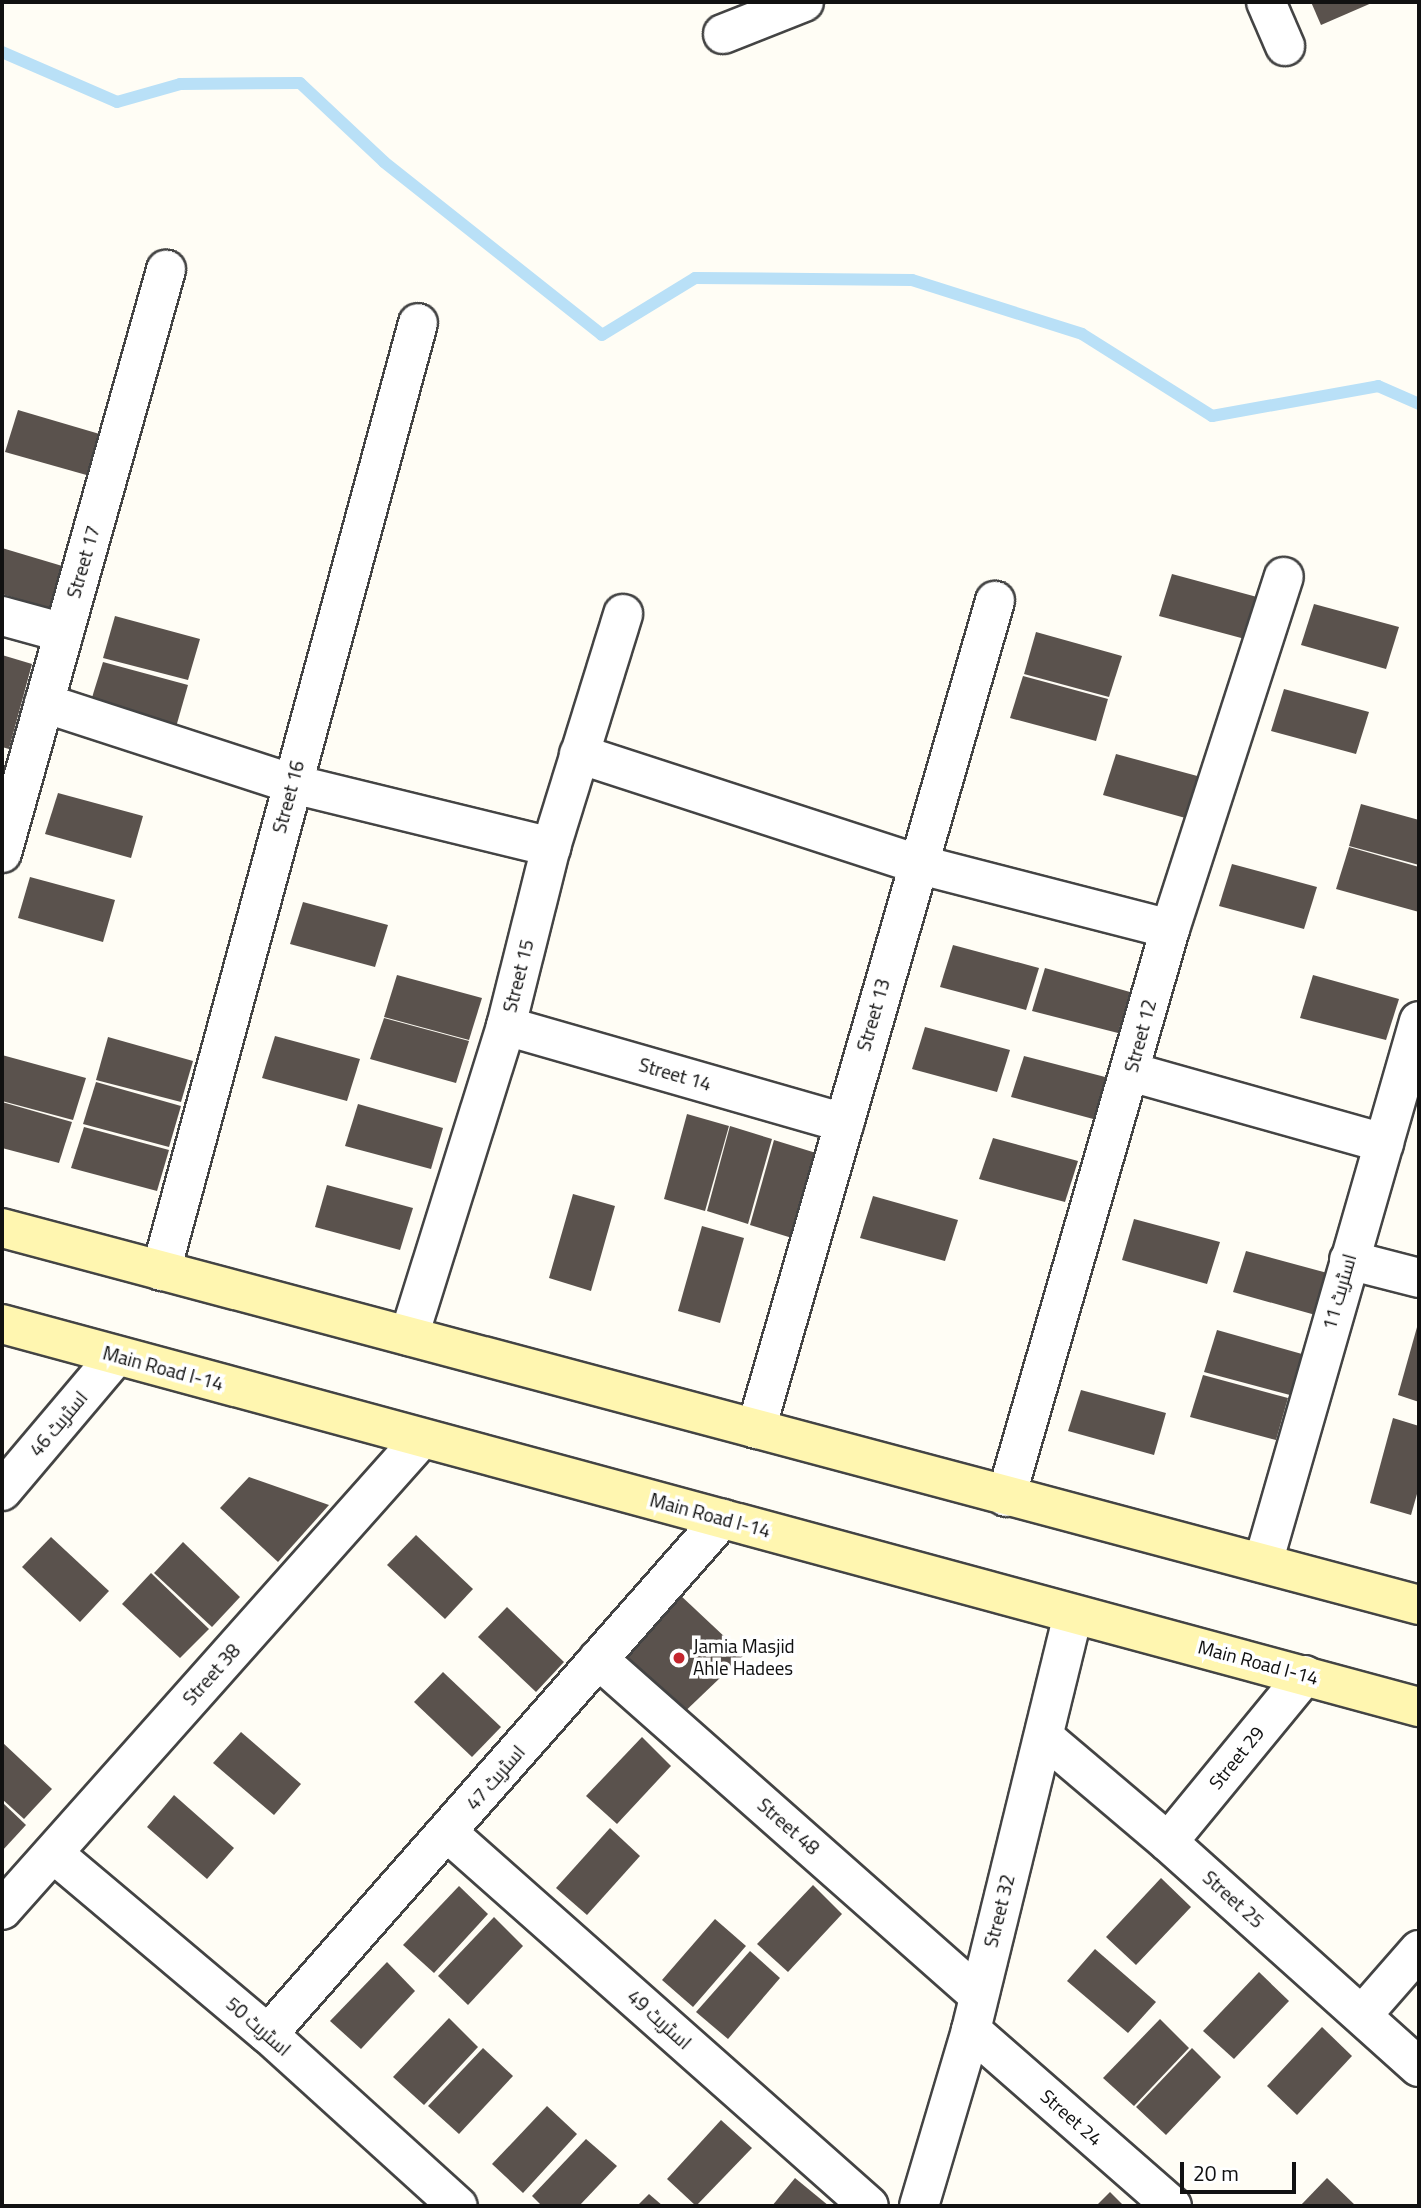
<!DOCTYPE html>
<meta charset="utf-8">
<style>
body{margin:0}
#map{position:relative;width:1421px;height:2208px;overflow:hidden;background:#fffdf5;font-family:Georgia,Cairo,serif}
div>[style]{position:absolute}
.stream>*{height:12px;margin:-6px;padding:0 6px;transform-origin:6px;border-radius:6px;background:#b9e0f7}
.building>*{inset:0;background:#5a524d}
.roads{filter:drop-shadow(2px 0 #444) drop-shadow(-2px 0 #444) drop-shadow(0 2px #444) drop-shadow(0 -2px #444)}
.street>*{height:38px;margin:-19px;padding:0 19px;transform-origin:19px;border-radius:19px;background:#fff}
.secondary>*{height:38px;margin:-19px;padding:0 19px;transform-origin:19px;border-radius:19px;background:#fff6b0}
.dots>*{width:19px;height:19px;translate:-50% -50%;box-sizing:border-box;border:4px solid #fff;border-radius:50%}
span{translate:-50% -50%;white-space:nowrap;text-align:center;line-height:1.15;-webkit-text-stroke:7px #fff;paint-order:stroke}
.street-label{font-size:19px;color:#111}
.poi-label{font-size:19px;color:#111}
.left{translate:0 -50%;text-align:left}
.frame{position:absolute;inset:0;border:4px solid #111;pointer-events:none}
.scale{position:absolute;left:1180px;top:2162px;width:116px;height:32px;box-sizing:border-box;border:4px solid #111;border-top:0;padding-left:9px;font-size:21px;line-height:24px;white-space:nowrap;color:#111;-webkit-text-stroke:5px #fff;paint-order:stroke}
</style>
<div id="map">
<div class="stream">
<div style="left:2px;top:52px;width:125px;rotate:23.5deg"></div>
<div style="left:117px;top:102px;width:66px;rotate:-15.9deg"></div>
<div style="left:180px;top:84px;width:120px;rotate:-0.5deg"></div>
<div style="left:300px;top:83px;width:115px;rotate:43.2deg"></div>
<div style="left:384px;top:162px;width:278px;rotate:38.4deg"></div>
<div style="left:602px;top:335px;width:109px;rotate:-31.5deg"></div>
<div style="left:695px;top:278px;width:217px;rotate:0.5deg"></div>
<div style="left:912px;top:280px;width:178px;rotate:17.6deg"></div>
<div style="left:1082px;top:334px;width:154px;rotate:32.2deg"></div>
<div style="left:1212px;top:416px;width:169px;rotate:-10.2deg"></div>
<div style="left:1378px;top:386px;width:45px;rotate:23.7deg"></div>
</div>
<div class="building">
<div style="clip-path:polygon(1311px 2px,1374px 2px,1321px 25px)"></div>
<div style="clip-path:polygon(18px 410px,103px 435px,90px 476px,5px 452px)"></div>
<div style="clip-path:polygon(2px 548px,69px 568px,56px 610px,2px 594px)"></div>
<div style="clip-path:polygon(1172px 574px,1257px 597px,1245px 639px,1159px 616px)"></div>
<div style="clip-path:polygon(1314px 604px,1399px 627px,1386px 669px,1301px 645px)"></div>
<div style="clip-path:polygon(115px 616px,200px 639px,188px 680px,103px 658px)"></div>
<div style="clip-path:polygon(1036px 632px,1122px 656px,1109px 697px,1024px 674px)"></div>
<div style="clip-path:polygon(2px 655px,32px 664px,9px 749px,2px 747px)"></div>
<div style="clip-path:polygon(103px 662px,188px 685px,176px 727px,90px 704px)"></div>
<div style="clip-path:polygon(1023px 676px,1108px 699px,1096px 741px,1010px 718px)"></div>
<div style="clip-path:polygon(1284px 689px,1369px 712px,1356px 754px,1271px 731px)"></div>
<div style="clip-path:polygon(1116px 754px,1201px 777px,1189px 819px,1103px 795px)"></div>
<div style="clip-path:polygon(58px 793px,143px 816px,131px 858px,45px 834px)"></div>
<div style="clip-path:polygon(1361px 804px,1419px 820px,1419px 865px,1349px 846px)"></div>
<div style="clip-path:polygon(1349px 847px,1419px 867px,1419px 912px,1336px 889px)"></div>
<div style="clip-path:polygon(1232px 864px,1317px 887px,1304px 929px,1219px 906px)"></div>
<div style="clip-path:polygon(30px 877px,115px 900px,103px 942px,18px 918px)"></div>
<div style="clip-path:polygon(303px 902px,388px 925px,375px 967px,290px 944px)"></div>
<div style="clip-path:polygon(953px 945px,1039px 968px,1026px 1010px,940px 987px)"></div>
<div style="clip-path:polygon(1045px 968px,1130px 992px,1118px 1033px,1032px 1011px)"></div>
<div style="clip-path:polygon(397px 975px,482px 998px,469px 1040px,384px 1017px)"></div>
<div style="clip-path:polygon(1313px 975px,1399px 999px,1386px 1040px,1300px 1018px)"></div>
<div style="clip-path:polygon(384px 1018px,469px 1041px,456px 1083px,370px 1059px)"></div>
<div style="clip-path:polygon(925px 1027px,1010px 1050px,997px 1092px,912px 1069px)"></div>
<div style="clip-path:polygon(275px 1036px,360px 1059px,347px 1101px,262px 1078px)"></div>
<div style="clip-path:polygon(108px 1037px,193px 1061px,181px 1102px,96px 1080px)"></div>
<div style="clip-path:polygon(2px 1055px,86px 1078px,73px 1120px,2px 1101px)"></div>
<div style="clip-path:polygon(1024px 1056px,1109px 1078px,1097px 1120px,1011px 1097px)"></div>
<div style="clip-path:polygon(96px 1082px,181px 1106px,169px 1147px,83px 1124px)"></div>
<div style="clip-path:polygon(2px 1102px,72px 1122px,59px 1163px,2px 1148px)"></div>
<div style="clip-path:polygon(358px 1104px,443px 1128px,431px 1169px,345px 1146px)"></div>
<div style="clip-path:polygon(687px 1114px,729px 1126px,705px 1211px,664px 1199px)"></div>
<div style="clip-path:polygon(730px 1126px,772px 1139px,748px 1224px,707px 1211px)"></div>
<div style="clip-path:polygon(84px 1127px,169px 1150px,157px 1191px,71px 1168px)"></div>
<div style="clip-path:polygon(993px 1138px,1078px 1161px,1065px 1202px,979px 1179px)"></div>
<div style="clip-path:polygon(774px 1140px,816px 1153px,792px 1238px,750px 1225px)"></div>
<div style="clip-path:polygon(327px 1185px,413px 1208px,400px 1250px,315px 1227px)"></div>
<div style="clip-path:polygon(573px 1194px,615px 1206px,591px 1291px,549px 1278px)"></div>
<div style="clip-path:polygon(873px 1196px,958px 1220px,945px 1261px,860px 1238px)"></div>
<div style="clip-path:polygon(1134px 1219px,1220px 1242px,1207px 1284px,1122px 1260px)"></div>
<div style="clip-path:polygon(702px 1226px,744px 1238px,720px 1323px,678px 1311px)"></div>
<div style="clip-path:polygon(1246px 1251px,1331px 1274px,1319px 1316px,1233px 1292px)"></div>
<div style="clip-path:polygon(1419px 1320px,1419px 1402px,1398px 1395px)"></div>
<div style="clip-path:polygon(1217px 1330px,1302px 1354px,1290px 1395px,1204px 1372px)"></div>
<div style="clip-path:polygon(1203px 1375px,1288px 1398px,1276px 1440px,1190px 1417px)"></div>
<div style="clip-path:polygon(1081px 1390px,1166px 1413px,1154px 1455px,1068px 1431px)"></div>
<div style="clip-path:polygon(1393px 1418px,1419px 1426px,1419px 1487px,1411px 1515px,1370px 1503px)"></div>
<div style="clip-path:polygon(249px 1477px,329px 1505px,278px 1562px,220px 1508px)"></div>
<div style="clip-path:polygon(416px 1535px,473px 1589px,445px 1619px,387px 1565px)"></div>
<div style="clip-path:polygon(51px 1537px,109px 1591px,80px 1622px,22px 1567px)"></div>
<div style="clip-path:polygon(183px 1542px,240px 1597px,212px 1627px,154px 1573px)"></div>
<div style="clip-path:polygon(151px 1573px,209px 1629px,180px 1658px,122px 1604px)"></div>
<div style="clip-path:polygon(679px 1594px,744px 1655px,676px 1720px,613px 1660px)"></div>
<div style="clip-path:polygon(507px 1607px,564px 1662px,536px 1692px,478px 1637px)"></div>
<div style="clip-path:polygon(443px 1672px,501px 1727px,472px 1757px,414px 1702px)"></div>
<div style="clip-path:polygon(241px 1732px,301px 1784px,274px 1815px,213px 1763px)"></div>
<div style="clip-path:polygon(642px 1737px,671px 1766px,617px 1824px,586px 1796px)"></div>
<div style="clip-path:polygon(2px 1742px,52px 1789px,24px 1819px,2px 1799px)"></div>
<div style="clip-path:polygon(174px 1795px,234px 1848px,207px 1879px,147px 1827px)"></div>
<div style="clip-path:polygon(2px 1802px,26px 1825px,2px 1851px)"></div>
<div style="clip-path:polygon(610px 1828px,640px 1856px,587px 1915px,556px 1888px)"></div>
<div style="clip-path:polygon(1161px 1878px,1191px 1907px,1136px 1965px,1106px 1937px)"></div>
<div style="clip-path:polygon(813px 1885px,842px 1914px,788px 1972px,757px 1944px)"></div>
<div style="clip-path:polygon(459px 1886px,488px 1914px,434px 1973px,403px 1945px)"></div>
<div style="clip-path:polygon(494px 1917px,523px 1946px,468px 2005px,438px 1976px)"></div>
<div style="clip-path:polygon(715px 1919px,746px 1946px,693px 2007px,662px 1980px)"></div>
<div style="clip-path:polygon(1095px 1949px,1156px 2002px,1128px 2033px,1067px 1981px)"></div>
<div style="clip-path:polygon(750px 1951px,780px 1978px,728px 2039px,696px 2012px)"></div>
<div style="clip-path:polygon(387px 1962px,415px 1991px,361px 2049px,330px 2021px)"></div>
<div style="clip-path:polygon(1259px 1972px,1289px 2001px,1234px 2059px,1203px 2031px)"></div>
<div style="clip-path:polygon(449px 2018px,478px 2047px,424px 2105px,393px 2077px)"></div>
<div style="clip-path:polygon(1160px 2019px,1189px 2048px,1134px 2106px,1103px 2078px)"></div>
<div style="clip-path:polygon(1322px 2027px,1352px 2056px,1297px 2115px,1267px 2086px)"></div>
<div style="clip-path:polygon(483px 2048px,513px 2076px,459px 2134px,428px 2106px)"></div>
<div style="clip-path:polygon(1192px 2048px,1221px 2077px,1166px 2135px,1136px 2107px)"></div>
<div style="clip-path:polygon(547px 2106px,577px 2134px,523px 2193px,492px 2164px)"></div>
<div style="clip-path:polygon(721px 2120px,752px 2148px,696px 2206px,667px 2179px)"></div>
<div style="clip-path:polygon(586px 2139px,617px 2166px,579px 2206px,542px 2206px,532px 2196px)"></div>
<div style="clip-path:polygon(795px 2178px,829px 2206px,772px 2206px)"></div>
<div style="clip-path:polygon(1327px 2178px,1356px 2206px,1300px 2206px)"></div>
<div style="clip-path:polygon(1110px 2192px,1124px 2206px,1096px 2206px)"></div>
<div style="clip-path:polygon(649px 2194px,663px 2206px,637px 2206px)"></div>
</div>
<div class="roads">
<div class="street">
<div style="left:1266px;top:2px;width:48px;rotate:66.6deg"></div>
<div style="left:723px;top:34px;width:87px;rotate:-21.6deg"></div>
<div style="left:2px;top:616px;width:64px;rotate:15.3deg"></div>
<div style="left:44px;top:703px;width:262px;rotate:18deg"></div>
<div style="left:293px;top:784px;width:266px;rotate:13.7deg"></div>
<div style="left:579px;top:754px;width:355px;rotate:18deg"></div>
<div style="left:917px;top:864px;width:261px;rotate:14.4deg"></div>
<div style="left:2px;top:853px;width:606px;rotate:-74.29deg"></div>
<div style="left:506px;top:1026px;width:352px;rotate:16deg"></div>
<div style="left:1131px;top:1072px;width:263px;rotate:15.7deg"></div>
<div style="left:1349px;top:1260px;width:72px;rotate:14.4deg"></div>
<div style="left:161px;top:1271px;width:982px;rotate:-74.83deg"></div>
<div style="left:409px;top:1336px;width:325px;rotate:-72.6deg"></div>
<div style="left:506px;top:1026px;width:185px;rotate:-75.9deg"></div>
<div style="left:551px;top:847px;width:244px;rotate:-72.8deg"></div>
<div style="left:756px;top:1429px;width:862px;rotate:-73.9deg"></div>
<div style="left:2px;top:1491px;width:177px;rotate:-49.8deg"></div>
<div style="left:1006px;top:1497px;width:591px;rotate:-73.89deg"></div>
<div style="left:1170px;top:929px;width:370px;rotate:-72.1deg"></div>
<div style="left:1263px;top:1563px;width:564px;rotate:-73.94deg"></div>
<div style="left:598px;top:1659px;width:507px;rotate:41.48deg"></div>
<div style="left:1044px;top:1737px;width:162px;rotate:40.3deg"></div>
<div style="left:1168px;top:1842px;width:337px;rotate:41.9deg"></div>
<div style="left:448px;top:1833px;width:562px;rotate:41.54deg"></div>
<div style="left:1168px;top:1842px;width:216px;rotate:-50.6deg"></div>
<div style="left:54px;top:1854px;width:280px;rotate:40.1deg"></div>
<div style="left:268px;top:2034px;width:256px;rotate:42.2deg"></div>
<div style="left:2px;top:1910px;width:630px;rotate:-48.34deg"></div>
<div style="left:1363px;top:2014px;width:85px;rotate:-48.8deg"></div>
<div style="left:971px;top:2030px;width:267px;rotate:41.2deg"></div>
<div style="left:268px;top:2034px;width:687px;rotate:-48.6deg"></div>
<div style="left:919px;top:2206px;width:184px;rotate:-73.5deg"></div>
<div style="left:971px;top:2030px;width:428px;rotate:-76.2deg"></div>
</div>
<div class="secondary">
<div style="left:2px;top:1228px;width:1466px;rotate:14.9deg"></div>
<div style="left:2px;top:1324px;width:1468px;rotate:15.13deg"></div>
</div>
</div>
<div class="dots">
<div style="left:679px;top:1658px;background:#c4262e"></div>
</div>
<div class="street-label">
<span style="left:84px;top:562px;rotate:-74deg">Street 17</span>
<span style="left:289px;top:797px;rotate:-75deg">Street 16</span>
<span style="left:519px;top:976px;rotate:-76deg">Street 15</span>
<span style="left:874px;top:1015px;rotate:-74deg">Street 13</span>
<span style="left:1141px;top:1036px;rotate:-75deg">Street 12</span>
<span style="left:675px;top:1075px;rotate:16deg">Street 14</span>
<span style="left:1340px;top:1292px;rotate:-74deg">اسٹریٹ 11</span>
<span style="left:163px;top:1369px;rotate:15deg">Main Road I-14</span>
<span style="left:59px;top:1424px;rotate:-50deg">اسٹریٹ 46</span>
<span style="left:710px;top:1516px;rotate:15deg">Main Road I-14</span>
<span style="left:1258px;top:1663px;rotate:15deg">Main Road I-14</span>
<span style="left:212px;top:1675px;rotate:-48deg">Street 38</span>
<span style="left:1237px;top:1758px;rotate:-51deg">Street 29</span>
<span style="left:496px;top:1778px;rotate:-49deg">اسٹریٹ 47</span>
<span style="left:788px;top:1827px;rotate:41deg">Street 48</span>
<span style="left:1233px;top:1900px;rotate:42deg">Street 25</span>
<span style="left:1000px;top:1911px;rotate:-76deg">Street 32</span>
<span style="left:659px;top:2020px;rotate:42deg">اسٹریٹ 49</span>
<span style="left:258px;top:2027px;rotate:41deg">اسٹریٹ 50</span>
<span style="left:1071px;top:2118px;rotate:41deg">Street 24</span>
</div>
<div class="poi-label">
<span class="left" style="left:693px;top:1658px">Jamia Masjid<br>Ahle Hadees</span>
</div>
<div class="frame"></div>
<div class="scale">20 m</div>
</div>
